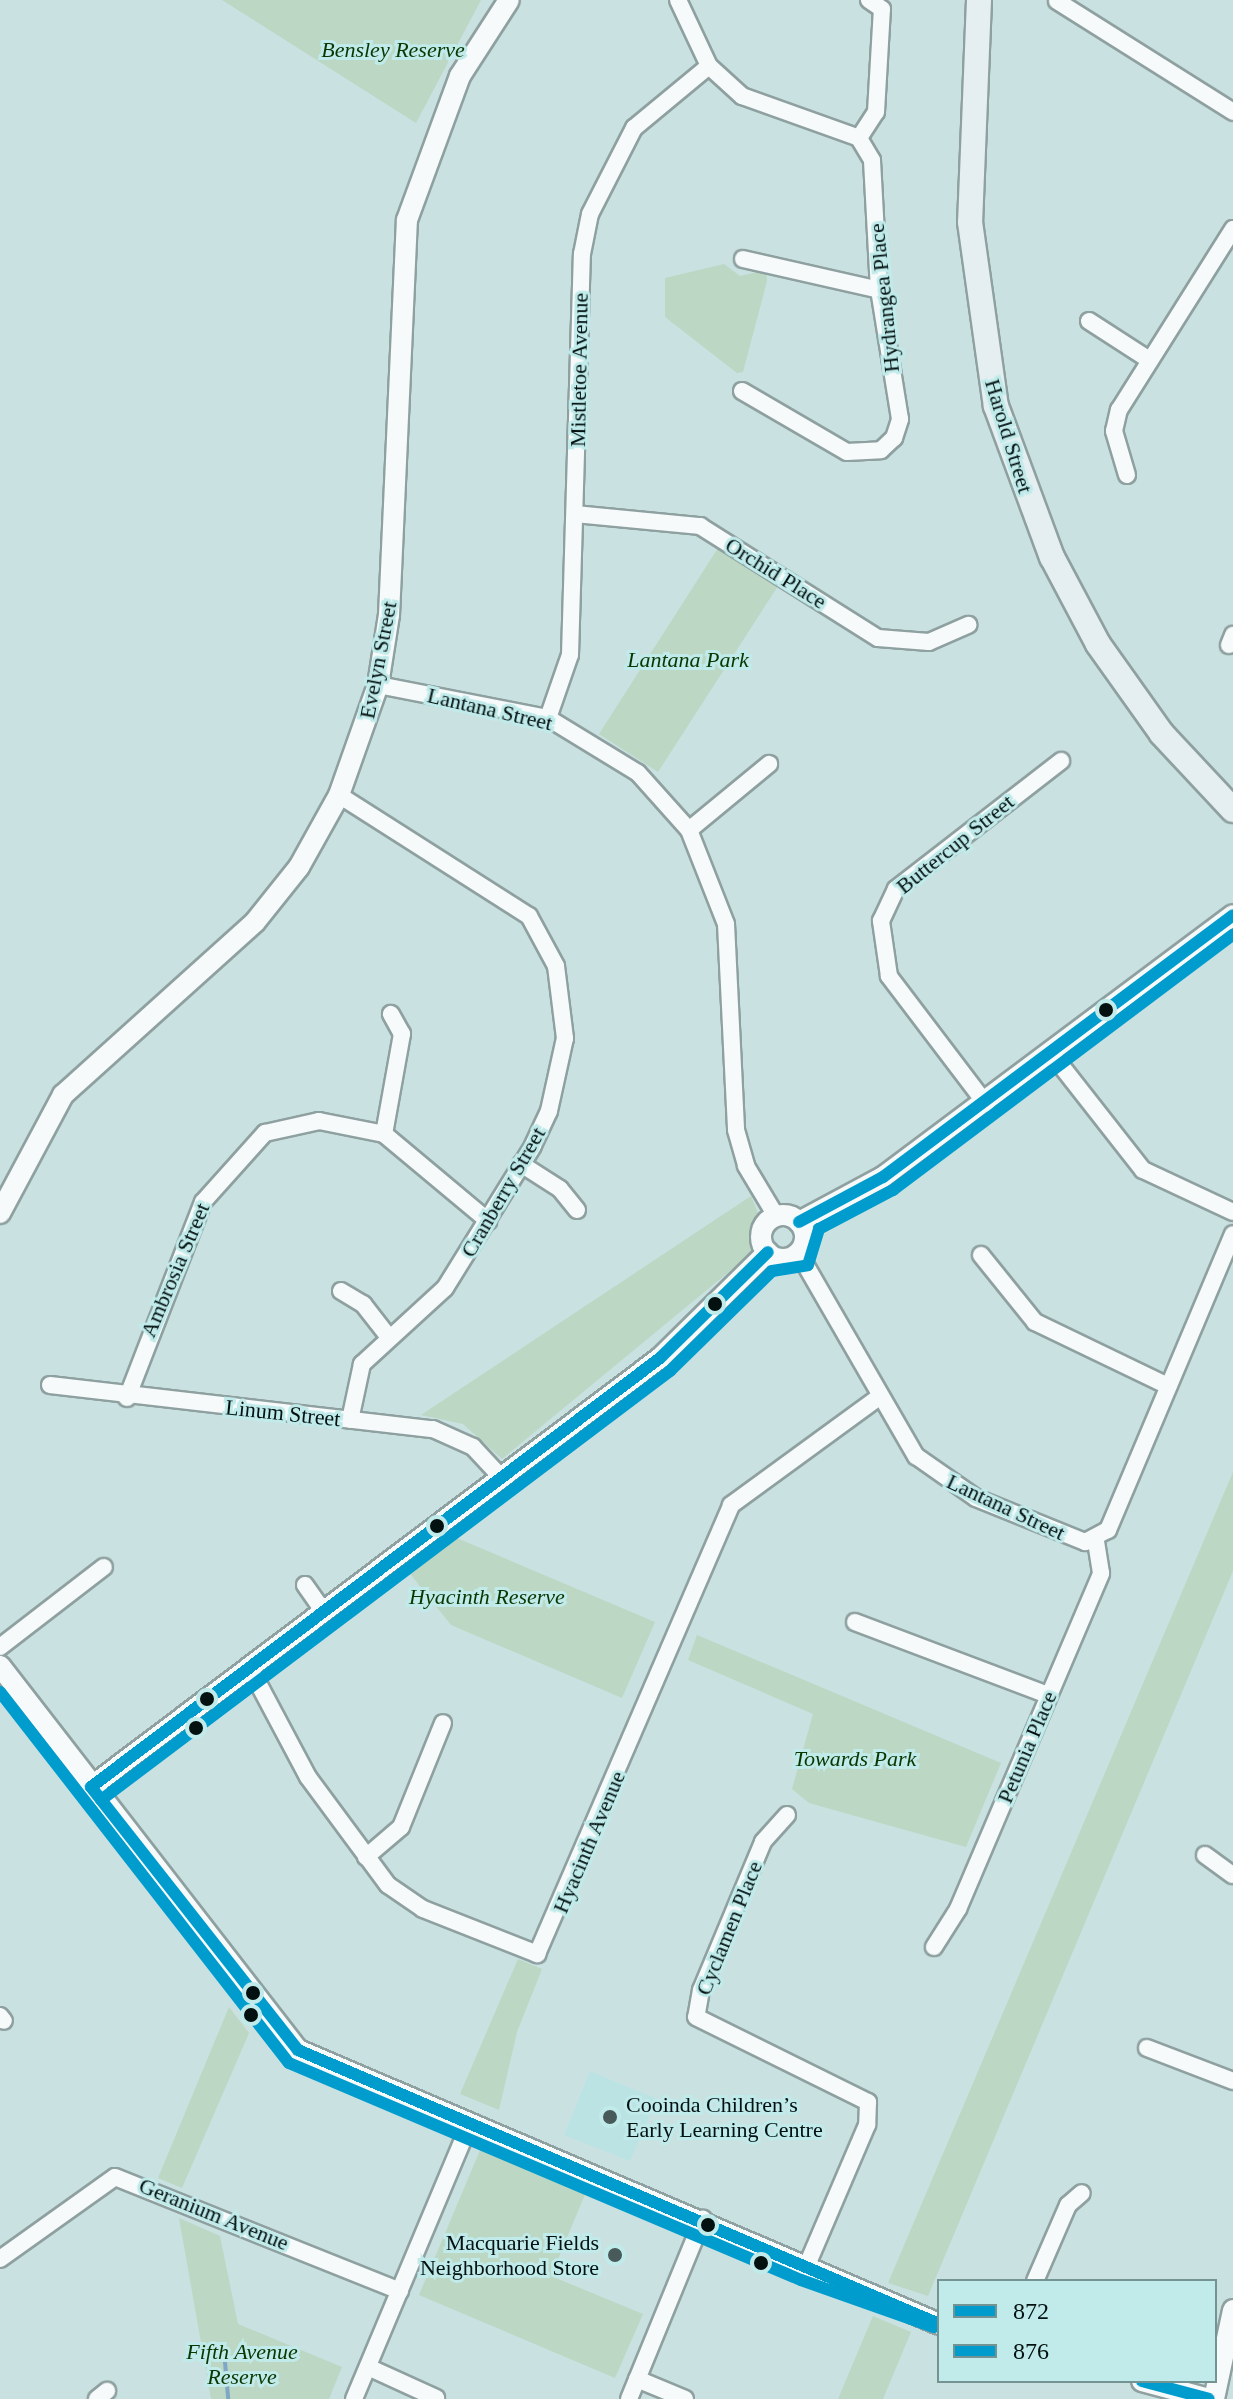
<!DOCTYPE html>
<meta charset="utf-8">
<style>
body{margin:0}
#map{position:relative;width:1233px;height:2399px;overflow:hidden;background:#cae1e1;font-family:"Times New Roman",serif}
div>[style]{position:absolute}
.built>*{inset:0;background:#bbe3e3}
.green>*{inset:0;background:#bcd7c3}
.stream>*{height:4px;margin:-2px;padding:0 2px;transform-origin:2px;border-radius:2px;background:#7fa8c8}
.roads{filter:drop-shadow(2px 0 #8ea0a0) drop-shadow(-2px 0 #8ea0a0) drop-shadow(0 2px #8ea0a0) drop-shadow(0 -2px #8ea0a0)}
.minor>*{height:16px;margin:-8px;padding:0 8px;transform-origin:8px;border-radius:8px;background:#f7fafa}
.tertiary>*{height:20px;margin:-10px;padding:0 10px;transform-origin:10px;border-radius:10px;background:#f7fafa}
.tertiary>.ring{margin:-10px;padding:0;box-sizing:content-box;background:none;border:20px solid #f7fafa;border-radius:50%}
.secondary>*{height:24px;margin:-12px;padding:0 12px;transform-origin:12px;border-radius:12px;background:#e5eff1}
.bus-1>*{height:12px;margin:-6px;padding:0 6px;transform-origin:6px;border-radius:6px;background:#009cce}
.bus-2>*{height:12px;margin:-6px;padding:0 6px;transform-origin:6px;border-radius:6px;background:#009cce}
.dots>*{width:22px;height:22px;translate:-50% -50%;box-sizing:border-box;border:4px solid #c0ebea;border-radius:50%}
span{translate:-50% -50%;white-space:nowrap;text-align:center;line-height:1.15;-webkit-text-stroke:6px #c0ebea;paint-order:stroke}
.park-label{font-size:22px;color:#0a3701;font-style:italic}
.street-label{font-size:22px;color:#031111}
.poi-label{font-size:22px;color:#031111}
.left{translate:0 -50%;text-align:left}
.right{translate:-100% -50%;text-align:right}
.legend{position:absolute;left:937px;top:2279px;width:280px;height:104px;box-sizing:border-box;background:#c0ebea;border:2px solid #749493;margin:0;padding:10px 14px;list-style:none;font-size:24px;color:#031111}
.legend li{display:flex;align-items:center;gap:16px;height:40px}
.legend b{width:40px;border:2px solid #749493}
</style>
<div id="map">
<div class="built">
<div style="clip-path:polygon(590px 2071px,657px 2099px,630px 2161px,564px 2135px)"></div>
</div>
<div class="green">
<div style="clip-path:polygon(222px 0,481px 0,416px 123px)"></div>
<div style="clip-path:polygon(724px 264px,740px 276px,766px 270px,767px 281px,743px 372px,737px 373px,665px 317px,665px 278px)"></div>
<div style="clip-path:polygon(718px 548px,778px 586px,658px 772px,599px 734px)"></div>
<div style="clip-path:polygon(751px 1196px,760px 1218px,754px 1251px,502px 1459px,463px 1424px,421px 1415px)"></div>
<div style="clip-path:polygon(1233px 1472px,1233px 1571px,928px 2296px,888px 2283px)"></div>
<div style="clip-path:polygon(452px 1536px,655px 1622px,622px 1698px,451px 1625px,407px 1570px)"></div>
<div style="clip-path:polygon(697px 1635px,1001px 1763px,966px 1847px,809px 1803px,792px 1789px,813px 1714px,688px 1660px)"></div>
<div style="clip-path:polygon(518px 1959px,542px 1969px,517px 2032px,499px 2110px,460px 2094px)"></div>
<div style="clip-path:polygon(229px 2007px,249px 2033px,182px 2188px,158px 2178px)"></div>
<div style="clip-path:polygon(481px 2148px,586px 2192px,551px 2276px,643px 2314px,615px 2378px,419px 2295px)"></div>
<div style="clip-path:polygon(179px 2218px,220px 2236px,238px 2324px,342px 2367px,329px 2399px,211px 2399px)"></div>
<div style="clip-path:polygon(873px 2316px,911px 2332px,883px 2399px,838px 2399px)"></div>
</div>
<div class="stream">
<div style="left:225px;top:2362px;width:37px;rotate:85deg"></div>
</div>
<div class="roads">
<div class="minor">
<div style="left:678px;top:0;width:73px;rotate:64.8deg"></div>
<div style="left:709px;top:66px;width:45px;rotate:42.3deg"></div>
<div style="left:742px;top:96px;width:124px;rotate:19.7deg"></div>
<div style="left:1057px;top:1px;width:208px;rotate:32.2deg"></div>
<div style="left:859px;top:138px;width:31px;rotate:-57deg"></div>
<div style="left:876px;top:112px;width:103px;rotate:-86.7deg"></div>
<div style="left:882px;top:9px;width:16px;rotate:-145deg"></div>
<div style="left:743px;top:259px;width:139px;rotate:12.8deg"></div>
<div style="left:1089px;top:321px;width:70px;rotate:32.8deg"></div>
<div style="left:742px;top:391px;width:121px;rotate:30.2deg"></div>
<div style="left:847px;top:452px;width:34px;rotate:-3deg"></div>
<div style="left:881px;top:450px;width:18px;rotate:-43deg"></div>
<div style="left:894px;top:438px;width:20px;rotate:-72deg"></div>
<div style="left:900px;top:419px;width:131px;rotate:-99.2deg"></div>
<div style="left:879px;top:290px;width:130px;rotate:-93.1deg"></div>
<div style="left:872px;top:160px;width:26px;rotate:-121deg"></div>
<div style="left:1127px;top:475px;width:46px;rotate:-106.5deg"></div>
<div style="left:1114px;top:431px;width:22px;rotate:-77deg"></div>
<div style="left:1119px;top:410px;width:214px;rotate:-57.8deg"></div>
<div style="left:575px;top:514px;width:126px;rotate:5.5deg"></div>
<div style="left:700px;top:526px;width:210px;rotate:32.2deg"></div>
<div style="left:878px;top:638px;width:51px;rotate:4.5deg"></div>
<div style="left:929px;top:642px;width:43px;rotate:-23.6deg"></div>
<div style="left:1229px;top:645px;width:11px;rotate:-68deg"></div>
<div style="left:378px;top:685px;width:173px;rotate:11deg"></div>
<div style="left:548px;top:718px;width:105px;rotate:31.4deg"></div>
<div style="left:638px;top:773px;width:76px;rotate:48.2deg"></div>
<div style="left:689px;top:830px;width:101px;rotate:68.5deg"></div>
<div style="left:726px;top:924px;width:206px;rotate:87.2deg"></div>
<div style="left:736px;top:1130px;width:37px;rotate:74deg"></div>
<div style="left:746px;top:1166px;width:58px;rotate:59deg"></div>
<div style="left:548px;top:718px;width:67px;rotate:-70.8deg"></div>
<div style="left:570px;top:655px;width:401px;rotate:-88.3deg"></div>
<div style="left:582px;top:254px;width:41px;rotate:-78.7deg"></div>
<div style="left:590px;top:214px;width:97px;rotate:-62.9deg"></div>
<div style="left:634px;top:128px;width:97px;rotate:-39.6deg"></div>
<div style="left:339px;top:795px;width:225px;rotate:32.5deg"></div>
<div style="left:529px;top:916px;width:57px;rotate:61.6deg"></div>
<div style="left:556px;top:966px;width:73px;rotate:82.9deg"></div>
<div style="left:565px;top:1038px;width:75px;rotate:102.4deg"></div>
<div style="left:549px;top:1111px;width:38px;rotate:115deg"></div>
<div style="left:533px;top:1146px;width:167px;rotate:121.8deg"></div>
<div style="left:445px;top:1288px;width:113px;rotate:137.5deg"></div>
<div style="left:362px;top:1364px;width:57px;rotate:102.1deg"></div>
<div style="left:689px;top:830px;width:104px;rotate:-39.5deg"></div>
<div style="left:1052px;top:1054px;width:147px;rotate:51.9deg"></div>
<div style="left:1143px;top:1170px;width:99px;rotate:25deg"></div>
<div style="left:986px;top:1104px;width:161px;rotate:-127.2deg"></div>
<div style="left:889px;top:976px;width:56px;rotate:-98.3deg"></div>
<div style="left:881px;top:921px;width:35px;rotate:-65deg"></div>
<div style="left:896px;top:889px;width:209px;rotate:-37.8deg"></div>
<div style="left:384px;top:1134px;width:102px;rotate:-79.8deg"></div>
<div style="left:402px;top:1034px;width:23px;rotate:-119deg"></div>
<div style="left:521px;top:1164px;width:46px;rotate:32.7deg"></div>
<div style="left:560px;top:1189px;width:27px;rotate:51deg"></div>
<div style="left:798px;top:1252px;width:236px;rotate:60deg"></div>
<div style="left:916px;top:1456px;width:73px;rotate:35deg"></div>
<div style="left:976px;top:1498px;width:118px;rotate:22deg"></div>
<div style="left:1085px;top:1542px;width:26px;rotate:-28deg"></div>
<div style="left:1108px;top:1530px;width:321px;rotate:-67.1deg"></div>
<div style="left:981px;top:1255px;width:86px;rotate:51.1deg"></div>
<div style="left:1035px;top:1322px;width:148px;rotate:25.7deg"></div>
<div style="left:341px;top:1291px;width:26px;rotate:31deg"></div>
<div style="left:363px;top:1304px;width:41px;rotate:52deg"></div>
<div style="left:50px;top:1385px;width:386px;rotate:6.6deg"></div>
<div style="left:433px;top:1429px;width:44px;rotate:24.2deg"></div>
<div style="left:473px;top:1447px;width:41px;rotate:47deg"></div>
<div style="left:127px;top:1398px;width:210px;rotate:-68.8deg"></div>
<div style="left:203px;top:1202px;width:93px;rotate:-48.1deg"></div>
<div style="left:265px;top:1133px;width:55px;rotate:-12.5deg"></div>
<div style="left:319px;top:1121px;width:66px;rotate:11.3deg"></div>
<div style="left:384px;top:1134px;width:136px;rotate:39.9deg"></div>
<div style="left:305px;top:1585px;width:32px;rotate:55deg"></div>
<div style="left:855px;top:1622px;width:206px;rotate:20.7deg"></div>
<div style="left:0;top:1647px;width:131px;rotate:-37.6deg"></div>
<div style="left:249px;top:1666px;width:126px;rotate:62deg"></div>
<div style="left:308px;top:1777px;width:134px;rotate:53.5deg"></div>
<div style="left:388px;top:1885px;width:42px;rotate:34.4deg"></div>
<div style="left:423px;top:1909px;width:123px;rotate:21.5deg"></div>
<div style="left:537px;top:1954px;width:489px;rotate:-66.6deg"></div>
<div style="left:731px;top:1505px;width:182px;rotate:-36.1deg"></div>
<div style="left:787px;top:1815px;width:36px;rotate:132deg"></div>
<div style="left:763px;top:1842px;width:160px;rotate:112.7deg"></div>
<div style="left:701px;top:1990px;width:27px;rotate:100deg"></div>
<div style="left:696px;top:2017px;width:192px;rotate:26.3deg"></div>
<div style="left:868px;top:2102px;width:23px;rotate:92deg"></div>
<div style="left:867px;top:2125px;width:152px;rotate:113.2deg"></div>
<div style="left:1205px;top:1855px;width:34px;rotate:36deg"></div>
<div style="left:366px;top:1857px;width:46px;rotate:-40.6deg"></div>
<div style="left:401px;top:1827px;width:112px;rotate:-68deg"></div>
<div style="left:934px;top:1947px;width:45px;rotate:-57.7deg"></div>
<div style="left:958px;top:1909px;width:365px;rotate:-66.9deg"></div>
<div style="left:1101px;top:1573px;width:32px;rotate:-99deg"></div>
<div style="left:0;top:2016px;width:6px;rotate:51deg"></div>
<div style="left:1147px;top:2048px;width:92px;rotate:21deg"></div>
<div style="left:0;top:2259px;width:141px;rotate:-35.5deg"></div>
<div style="left:115px;top:2177px;width:307px;rotate:21.8deg"></div>
<div style="left:1035px;top:2281px;width:83px;rotate:-66.5deg"></div>
<div style="left:1068px;top:2205px;width:18px;rotate:-41deg"></div>
<div style="left:368px;top:2367px;width:75px;rotate:24.5deg"></div>
<div style="left:637px;top:2379px;width:52px;rotate:22.6deg"></div>
<div style="left:97px;top:2399px;width:13px;rotate:-39deg"></div>
<div style="left:354px;top:2399px;width:299px;rotate:-67.2deg"></div>
<div style="left:629px;top:2399px;width:195px;rotate:-67.7deg"></div>
</div>
<div class="tertiary">
<div style="left:0;top:1213px;width:134px;rotate:-61.9deg"></div>
<div style="left:63px;top:1095px;width:258px;rotate:-42deg"></div>
<div style="left:255px;top:922px;width:70px;rotate:-51.3deg"></div>
<div style="left:299px;top:867px;width:82px;rotate:-60.9deg"></div>
<div style="left:339px;top:795px;width:117px;rotate:-70.5deg"></div>
<div style="left:378px;top:685px;width:71px;rotate:-81.1deg"></div>
<div style="left:389px;top:615px;width:395px;rotate:-87.4deg"></div>
<div style="left:407px;top:220px;width:153px;rotate:-69.8deg"></div>
<div style="left:460px;top:76px;width:90px;rotate:-57.2deg"></div>
<div class="ring" style="left:761px;top:1215px;width:24px;height:24px"></div>
<div style="left:799px;top:1222px;width:95px;rotate:-28.2deg"></div>
<div style="left:883px;top:1177px;width:437px;rotate:-36.8deg"></div>
<div style="left:0;top:1666px;width:486px;rotate:52.2deg"></div>
<div style="left:298px;top:2050px;width:697px;rotate:23.14deg"></div>
<div style="left:91px;top:1787px;width:713px;rotate:-37.01deg"></div>
<div style="left:660px;top:1358px;width:151px;rotate:-44.5deg"></div>
<div style="left:1142px;top:2381px;width:69px;rotate:15deg"></div>
<div style="left:1214px;top:2399px;width:91px;rotate:-77.9deg"></div>
</div>
<div class="secondary">
<div style="left:979px;top:0;width:222px;rotate:92.3deg"></div>
<div style="left:970px;top:222px;width:186px;rotate:82deg"></div>
<div style="left:996px;top:406px;width:161px;rotate:69.7deg"></div>
<div style="left:1052px;top:557px;width:98px;rotate:62.1deg"></div>
<div style="left:1098px;top:644px;width:110px;rotate:54.6deg"></div>
<div style="left:1162px;top:734px;width:104px;rotate:46.9deg"></div>
</div>
</div>
<div class="bus-1">
<div style="left:799px;top:1222px;width:95px;rotate:-28.2deg"></div>
<div style="left:883px;top:1177px;width:437px;rotate:-36.8deg"></div>
<div style="left:91px;top:1787px;width:335px;rotate:51.8deg"></div>
<div style="left:298px;top:2050px;width:697px;rotate:23.14deg"></div>
<div style="left:91px;top:1787px;width:713px;rotate:-37.01deg"></div>
<div style="left:660px;top:1358px;width:151px;rotate:-44.5deg"></div>
<div style="left:1142px;top:2381px;width:69px;rotate:15deg"></div>
</div>
<div class="bus-2">
<div style="left:0;top:1692px;width:470px;rotate:52.1deg"></div>
<div style="left:289px;top:2063px;width:556px;rotate:22.97deg"></div>
<div style="left:801px;top:2280px;width:141px;rotate:19.5deg"></div>
<div style="left:101px;top:1800px;width:713px;rotate:-37.01deg"></div>
<div style="left:670px;top:1371px;width:143px;rotate:-44.4deg"></div>
<div style="left:772px;top:1271px;width:36px;rotate:-9deg"></div>
<div style="left:808px;top:1265px;width:38px;rotate:-73deg"></div>
<div style="left:819px;top:1229px;width:84px;rotate:-27.8deg"></div>
<div style="left:893px;top:1190px;width:425px;rotate:-36.9deg"></div>
</div>
<div class="dots">
<div style="left:1106px;top:1010px;background:#031111"></div>
<div style="left:715px;top:1304px;background:#031111"></div>
<div style="left:437px;top:1526px;background:#031111"></div>
<div style="left:207px;top:1699px;background:#031111"></div>
<div style="left:196px;top:1728px;background:#031111"></div>
<div style="left:253px;top:1993px;background:#031111"></div>
<div style="left:251px;top:2015px;background:#031111"></div>
<div style="left:610px;top:2117px;background:#495a5a"></div>
<div style="left:708px;top:2225px;background:#031111"></div>
<div style="left:615px;top:2255px;background:#495a5a"></div>
<div style="left:761px;top:2263px;background:#031111"></div>
</div>
<div class="park-label">
<span style="left:393px;top:50px">Bensley Reserve</span>
<span style="left:688px;top:660px">Lantana Park</span>
<span style="left:487px;top:1597px">Hyacinth Reserve</span>
<span style="left:855px;top:1759px">Towards Park</span>
<span style="left:242px;top:2364px">Fifth Avenue<br>Reserve</span>
</div>
<div class="street-label">
<span style="left:884px;top:298px;rotate:-96deg">Hydrangea Place</span>
<span style="left:579px;top:370px;rotate:-89deg">Mistletoe Avenue</span>
<span style="left:1009px;top:436px;rotate:73deg">Harold Street</span>
<span style="left:776px;top:573px;rotate:32deg">Orchid Place</span>
<span style="left:378px;top:660px;rotate:-79deg">Evelyn Street</span>
<span style="left:490px;top:709px;rotate:13deg">Lantana Street</span>
<span style="left:955px;top:844px;rotate:-39deg">Buttercup Street</span>
<span style="left:503px;top:1192px;rotate:-60deg">Cranberry Street</span>
<span style="left:175px;top:1270px;rotate:-67deg">Ambrosia Street</span>
<span style="left:283px;top:1413px;rotate:6deg">Linum Street</span>
<span style="left:1006px;top:1507px;rotate:25deg">Lantana Street</span>
<span style="left:1027px;top:1747px;rotate:-67deg">Petunia Place</span>
<span style="left:589px;top:1842px;rotate:-67deg">Hyacinth Avenue</span>
<span style="left:729px;top:1928px;rotate:-68deg">Cyclamen Place</span>
<span style="left:214px;top:2214px;rotate:22deg">Geranium Avenue</span>
</div>
<div class="poi-label">
<span class="left" style="left:626px;top:2117px">Cooinda Children’s<br>Early Learning Centre</span>
<span class="right" style="left:599px;top:2255px">Macquarie Fields<br>Neighborhood Store</span>
</div>
<ul class="legend">
<li><b style="height:10px;background:#009cce"></b>872</li>
<li><b style="height:10px;background:#009cce"></b>876</li>
</ul>
</div>
